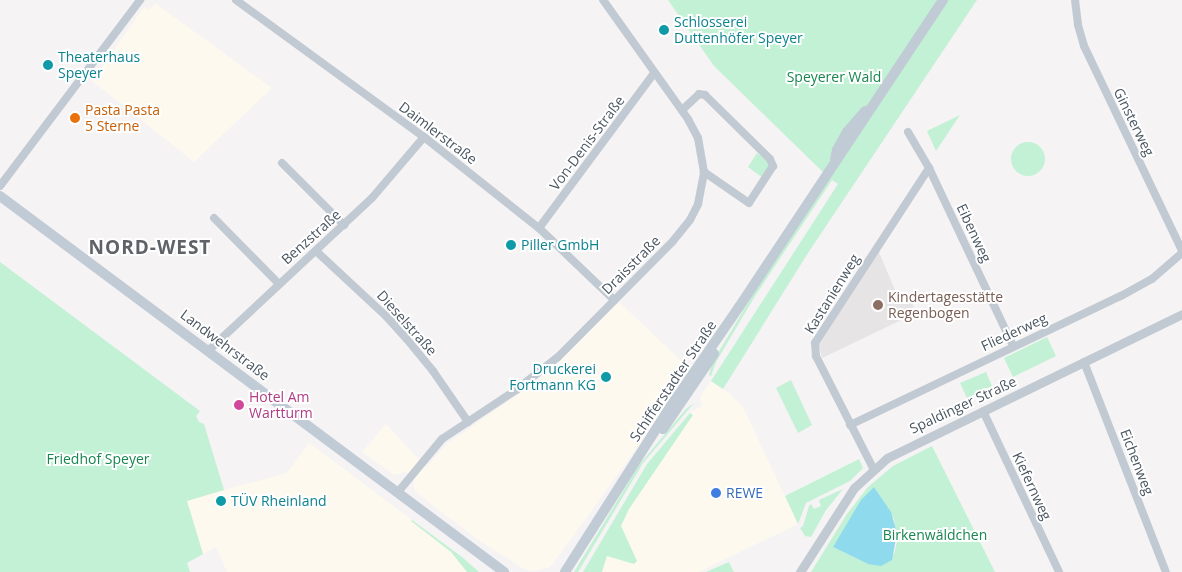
<!DOCTYPE html>
<meta charset="utf-8">
<style>
body{margin:0}
#map{position:relative;width:1182px;height:572px;overflow:hidden;background:#f5f3f3;font-family:"Open Sans",sans-serif}
div>[style]{position:absolute}
.commercial>*{inset:0;background:#fdf9ef}
.education>*{inset:0;background:#e6e4e5}
.green>*{inset:0;background:#c3f1d5}
.round{border-radius:50%}
.water>*{inset:0;background:#90daee}
.minor>*{height:8px;margin:-4px;padding:0 4px;transform-origin:4px;border-radius:4px;background:#c1cad2}
.tertiary>*{height:9px;margin:-4.5px;padding:0 4.5px;transform-origin:4.5px;border-radius:4.5px;background:#c1cad2}
.secondary>*{height:10px;margin:-5px;padding:0 5px;transform-origin:5px;border-radius:5px;background:#c1cbd6}
.dots>*{width:14px;height:14px;translate:-50% -50%;box-sizing:border-box;border:2px solid #fff;border-radius:50%}
span{translate:-50% -50%;white-space:nowrap;text-align:center;line-height:1.15;-webkit-text-stroke:4px #fff;paint-order:stroke}
.culture-label{font-size:14px;color:#0d838f}
.left{translate:0 -50%;text-align:left}
.right{translate:-100% -50%;text-align:right}
.park-label{font-size:14px;color:#17864f}
.food-label{font-size:14px;color:#c56008}
.street-label{font-size:14px;color:#4a5661}
.education-label{font-size:14px;color:#785e54}
.hotel-label{font-size:14px;color:#b23c85}
.shop-label{font-size:14px;color:#366cbe}
.district-label{font-size:19px;color:#5f6368;font-weight:700;letter-spacing:1px}
</style>
<div id="map">
<div class="commercial">
<div style="clip-path:polygon(155px 3px,272px 88px,194px 162px,92px 81px,144px 7px,150px 10px)"></div>
<div style="clip-path:polygon(619px 302px,690px 369px,629px 459px,552px 565px,548px 568px,532px 571px,524px 569px,480px 541px,418px 494px,414px 489px,414px 480px,405px 472px,394px 475px,362px 452px,386px 424px,426px 467px,447px 444px,547px 374px)"></div>
<div style="clip-path:polygon(711px 381px,729px 393px,743px 407px,798px 524px,699px 572px,583px 572px,647px 464px,691px 412px,702px 406px,700px 397px)"></div>
<div style="clip-path:polygon(309px 443px,462px 557px,479px 572px,227px 572px,216px 547px,203px 554px,187px 500px,287px 473px)"></div>
</div>
<div class="education">
<div style="clip-path:polygon(878px 250px,898px 297px,908px 293px,916px 313px,822px 358px,819px 346px,820px 339px)"></div>
</div>
<div class="green">
<div style="clip-path:polygon(668px 0,977px 0,808px 253px,723px 389px,711px 381px,838px 184px,832px 180px,755px 296px,716px 362px,711px 376px,709px 375px,712px 363px,758px 286px,829px 178px,714px 66px)"></div>
<div style="clip-path:polygon(960px 115px,936px 151px,927px 131px)"></div>
<div class="round" style="left:1011px;top:142px;width:34px;height:34px"></div>
<div style="clip-path:polygon(757px 153px,768px 161px,769px 168px,763px 178px,748px 167px)"></div>
<div style="clip-path:polygon(0 262px,200px 411px,196px 416px,199px 422px,204px 424px,224px 490px,187px 501px,203px 554px,187px 563px,190px 572px,0 572px)"></div>
<div style="clip-path:polygon(1047px 337px,1056px 356px,1013px 377px,1004px 358px)"></div>
<div style="clip-path:polygon(986px 372px,992px 386px,967px 398px,960px 383px)"></div>
<div style="clip-path:polygon(791px 380px,812px 425px,798px 433px,776px 388px)"></div>
<div style="clip-path:polygon(694px 403px,643px 463px,578px 572px,574px 572px,639px 465px,686px 409px)"></div>
<div style="clip-path:polygon(690px 413px,693px 415px,629px 509px,621px 526px,637px 561px,634px 564px,607px 556px,602px 572px,583px 572px,647px 464px)"></div>
<div style="clip-path:polygon(evenodd,932px 446px,995px 572px,811px 572px,847px 514px,868px 487px,893px 466px,932px 446px,874px 487px,894px 519px,897px 542px,894px 554px,868px 564px,833px 547px,874px 487px)"></div>
<div style="clip-path:polygon(859px 459px,863px 468px,850px 481px,806px 503px,798px 524px,785px 496px)"></div>
<div style="clip-path:polygon(843px 489px,826px 510px,811px 537px,805px 536px,800px 528px,803px 526px,809px 506px,811px 504px,814px 509px,821px 506px,819px 500px)"></div>
<div style="clip-path:polygon(412px 520px,462px 557px,479px 572px,467px 572px,451px 552px,411px 521px)"></div>
<div style="clip-path:polygon(729px 562px,734px 572px,706px 572px)"></div>
</div>
<div class="water">
<div style="clip-path:polygon(874px 487px,891px 512px,897px 533px,892px 560px,881px 566px,868px 564px,833px 547px,861px 500px)"></div>
</div>
<div class="minor">
<div style="left:236px;top:0;width:233px;rotate:36.1deg"></div>
<div style="left:424px;top:137px;width:147px;rotate:38.4deg"></div>
<div style="left:539px;top:228px;width:104px;rotate:43.8deg"></div>
<div style="left:1075px;top:0;width:25px;rotate:83deg"></div>
<div style="left:1078px;top:25px;width:22px;rotate:74deg"></div>
<div style="left:1084px;top:46px;width:227px;rotate:64.4deg"></div>
<div style="left:682px;top:110px;width:23px;rotate:-43deg"></div>
<div style="left:699px;top:94px;width:6px;rotate:9deg"></div>
<div style="left:705px;top:95px;width:91px;rotate:44.6deg"></div>
<div style="left:770px;top:159px;width:8px;rotate:67deg"></div>
<div style="left:773px;top:166px;width:44px;rotate:123deg"></div>
<div style="left:749px;top:203px;width:55px;rotate:-145.4deg"></div>
<div style="left:908px;top:132px;width:42px;rotate:59.7deg"></div>
<div style="left:929px;top:168px;width:197px;rotate:64.7deg"></div>
<div style="left:282px;top:163px;width:88px;rotate:45deg"></div>
<div style="left:0;top:186px;width:233px;rotate:-53deg"></div>
<div style="left:214px;top:218px;width:93px;rotate:45.4deg"></div>
<div style="left:539px;top:228px;width:193px;rotate:-53.4deg"></div>
<div style="left:316px;top:251px;width:96px;rotate:42.9deg"></div>
<div style="left:386px;top:316px;width:30px;rotate:48deg"></div>
<div style="left:406px;top:338px;width:43px;rotate:50.7deg"></div>
<div style="left:433px;top:371px;width:62px;rotate:55.5deg"></div>
<div style="left:209px;top:350px;width:223px;rotate:-43deg"></div>
<div style="left:372px;top:198px;width:80px;rotate:-49.6deg"></div>
<div style="left:1084px;top:362px;width:225px;rotate:68.7deg"></div>
<div style="left:983px;top:411px;width:178px;rotate:64.7deg"></div>
<div style="left:850px;top:425px;width:300px;rotate:-25.5deg"></div>
<div style="left:1121px;top:296px;width:35px;rotate:-29deg"></div>
<div style="left:1152px;top:279px;width:40px;rotate:-41deg"></div>
<div style="left:873px;top:468px;width:126px;rotate:-117deg"></div>
<div style="left:816px;top:356px;width:13px;rotate:-94deg"></div>
<div style="left:815px;top:343px;width:209px;rotate:-56.9deg"></div>
<div style="left:398px;top:492px;width:69px;rotate:-50.3deg"></div>
<div style="left:442px;top:439px;width:89px;rotate:-33.5deg"></div>
<div style="left:516px;top:390px;width:53px;rotate:-38.2deg"></div>
<div style="left:558px;top:357px;width:163px;rotate:-45.2deg"></div>
<div style="left:673px;top:241px;width:27px;rotate:-51deg"></div>
<div style="left:690px;top:220px;width:18px;rotate:-63deg"></div>
<div style="left:698px;top:204px;width:33px;rotate:-79deg"></div>
<div style="left:704px;top:172px;width:35px;rotate:-100deg"></div>
<div style="left:698px;top:138px;width:21px;rotate:-118deg"></div>
<div style="left:688px;top:119px;width:146px;rotate:-125.5deg"></div>
</div>
<div class="tertiary">
<div style="left:800px;top:572px;width:100px;rotate:-57.3deg"></div>
<div style="left:854px;top:488px;width:45px;rotate:-42.3deg"></div>
<div style="left:887px;top:458px;width:328px;rotate:-26deg"></div>
</div>
<div class="secondary">
<div style="left:835px;top:159px;width:9px;rotate:-77deg"></div>
<div style="left:837px;top:150px;width:21px;rotate:-61deg"></div>
<div style="left:847px;top:132px;width:28px;rotate:-49deg"></div>
<div style="left:0;top:196px;width:629px;rotate:36.72deg"></div>
<div style="left:663px;top:429px;width:91px;rotate:-55.8deg"></div>
<div style="left:565px;top:572px;width:196px;rotate:-57.5deg"></div>
<div style="left:670px;top:407px;width:121px;rotate:-55.4deg"></div>
<div style="left:739px;top:307px;width:369px;rotate:-56.4deg"></div>
</div>
<div class="dots">
<div style="left:664px;top:30px;background:#0f9aa8"></div>
<div style="left:48px;top:65px;background:#0f9aa8"></div>
<div style="left:75px;top:118px;background:#e8710a"></div>
<div style="left:511px;top:245px;background:#0f9aa8"></div>
<div style="left:878px;top:305px;background:#8d6e63"></div>
<div style="left:606px;top:377px;background:#0f9aa8"></div>
<div style="left:239px;top:405px;background:#d1479c"></div>
<div style="left:716px;top:493px;background:#3f7fe0"></div>
<div style="left:221px;top:501px;background:#0f9aa8"></div>
</div>
<div class="culture-label">
<span class="left" style="left:674px;top:30px">Schlosserei<br>Duttenhöfer Speyer</span>
<span class="left" style="left:58px;top:65px">Theaterhaus<br>Speyer</span>
<span class="left" style="left:521px;top:245px">Piller GmbH</span>
<span class="right" style="left:596px;top:377px">Druckerei<br>Fortmann KG</span>
<span class="left" style="left:231px;top:501px">TÜV Rheinland</span>
</div>
<div class="park-label">
<span style="left:834px;top:77px">Speyerer Wald</span>
<span style="left:98px;top:459px">Friedhof Speyer</span>
<span style="left:935px;top:535px">Birkenwäldchen</span>
</div>
<div class="food-label">
<span class="left" style="left:85px;top:118px">Pasta Pasta<br>5 Sterne</span>
</div>
<div class="street-label">
<span style="left:1134px;top:122px;rotate:64deg">Ginsterweg</span>
<span style="left:438px;top:133px;rotate:37deg">Daimlerstraße</span>
<span style="left:587px;top:143px;rotate:-53deg">Von-Denis-Straße</span>
<span style="left:974px;top:233px;rotate:65deg">Eibenweg</span>
<span style="left:311px;top:237px;rotate:-42deg">Benzstraße</span>
<span style="left:631px;top:265px;rotate:-45deg">Draisstraße</span>
<span style="left:832px;top:294px;rotate:-58deg">Kastanienweg</span>
<span style="left:407px;top:323px;rotate:48deg">Dieselstraße</span>
<span style="left:1014px;top:332px;rotate:-25deg">Fliederweg</span>
<span style="left:225px;top:345px;rotate:37deg">Landwehrstraße</span>
<span style="left:673px;top:381px;rotate:-56deg">Schifferstadter Straße</span>
<span style="left:963px;top:405px;rotate:-25deg">Spaldinger Straße</span>
<span style="left:1137px;top:462px;rotate:69deg">Eichenweg</span>
<span style="left:1032px;top:486px;rotate:65deg">Kiefernweg</span>
</div>
<div class="education-label">
<span class="left" style="left:888px;top:305px">Kindertagesstätte<br>Regenbogen</span>
</div>
<div class="hotel-label">
<span class="left" style="left:249px;top:405px">Hotel Am<br>Wartturm</span>
</div>
<div class="shop-label">
<span class="left" style="left:726px;top:493px">REWE</span>
</div>
<div class="district-label">
<span style="left:150px;top:248px">NORD-WEST</span>
</div>
</div>
